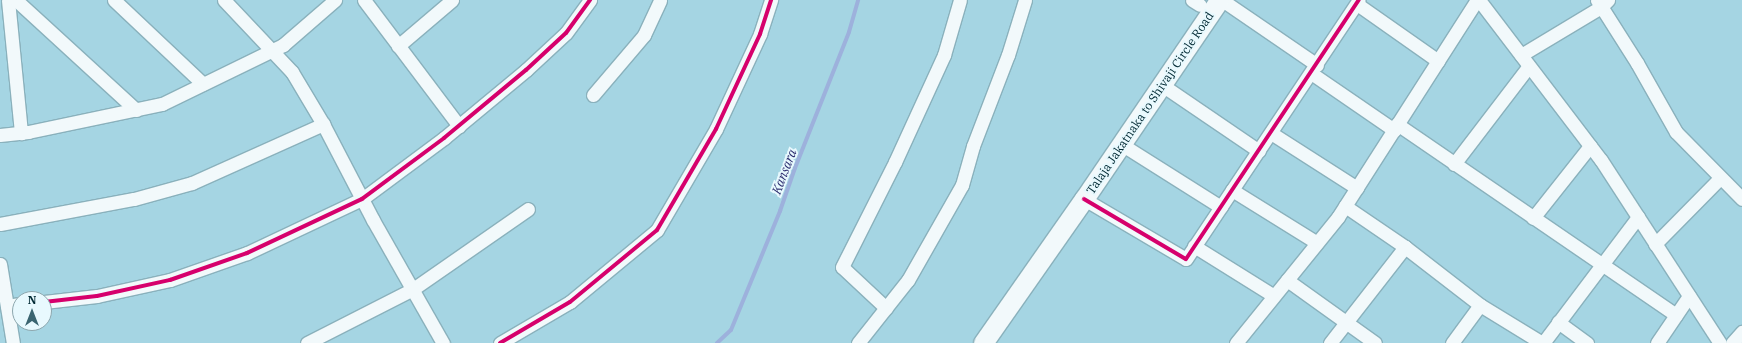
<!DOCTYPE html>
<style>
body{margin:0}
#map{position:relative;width:1742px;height:343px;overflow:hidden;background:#a5d5e3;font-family:"IBM Plex Serif",serif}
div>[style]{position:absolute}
.stream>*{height:4px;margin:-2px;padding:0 2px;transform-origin:2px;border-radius:2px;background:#9db1dc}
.roads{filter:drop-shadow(1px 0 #8ab1bc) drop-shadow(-1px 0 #8ab1bc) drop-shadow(0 1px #8ab1bc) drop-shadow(0 -1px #8ab1bc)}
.minor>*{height:13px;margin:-6.5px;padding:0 6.5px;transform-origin:6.5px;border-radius:6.5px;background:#f2f9fb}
.highway>*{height:19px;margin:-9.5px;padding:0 9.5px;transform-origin:9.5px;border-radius:9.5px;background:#f2f9fb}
.cycleway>*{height:4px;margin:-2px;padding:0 2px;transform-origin:2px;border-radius:2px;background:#d6006c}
span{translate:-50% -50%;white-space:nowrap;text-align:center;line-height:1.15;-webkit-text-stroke:4px #e8f9fe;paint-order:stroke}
.street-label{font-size:12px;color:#012933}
.water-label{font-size:13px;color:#2c2d6f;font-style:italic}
.north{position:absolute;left:12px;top:291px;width:40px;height:40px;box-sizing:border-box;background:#e8f9fe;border:1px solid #8ca6ad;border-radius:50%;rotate:0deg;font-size:11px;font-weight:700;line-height:16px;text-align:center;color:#012933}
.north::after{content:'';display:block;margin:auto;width:14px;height:18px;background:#3a6571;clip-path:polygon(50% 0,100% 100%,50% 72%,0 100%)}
</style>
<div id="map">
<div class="stream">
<div style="left:717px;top:343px;width:19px;rotate:-43deg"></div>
<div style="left:731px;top:330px;width:129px;rotate:-67.6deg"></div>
<div style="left:780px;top:211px;width:46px;rotate:-70.8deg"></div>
<div style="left:795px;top:168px;width:146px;rotate:-68.3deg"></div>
<div style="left:849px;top:32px;width:33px;rotate:-74deg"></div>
</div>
<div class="roads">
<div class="minor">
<div style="left:8px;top:0;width:134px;rotate:84.4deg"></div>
<div style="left:16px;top:0;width:163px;rotate:42.5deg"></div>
<div style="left:114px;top:0;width:122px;rotate:43.3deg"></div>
<div style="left:224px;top:0;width:99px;rotate:46.6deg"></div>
<div style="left:292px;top:72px;width:61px;rotate:59.2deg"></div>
<div style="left:323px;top:124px;width:108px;rotate:62.5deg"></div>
<div style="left:373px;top:220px;width:142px;rotate:60.4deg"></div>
<div style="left:364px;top:0;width:158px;rotate:53deg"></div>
<div style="left:1192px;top:0;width:9px;rotate:32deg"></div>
<div style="left:1222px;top:0;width:115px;rotate:34.4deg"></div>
<div style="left:1479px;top:0;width:201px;rotate:52.7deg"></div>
<div style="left:1601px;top:160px;width:218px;rotate:57deg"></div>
<div style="left:1597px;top:0;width:75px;rotate:57.6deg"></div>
<div style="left:1637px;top:63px;width:79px;rotate:60.5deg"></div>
<div style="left:1676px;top:132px;width:94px;rotate:45.4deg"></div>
<div style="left:1357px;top:4px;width:99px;rotate:35.1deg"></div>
<div style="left:398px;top:46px;width:71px;rotate:-40.4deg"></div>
<div style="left:1521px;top:55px;width:93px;rotate:-31deg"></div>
<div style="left:1601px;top:7px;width:10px;rotate:-45deg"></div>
<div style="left:1311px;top:73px;width:101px;rotate:34.5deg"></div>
<div style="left:1162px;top:85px;width:117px;rotate:34.2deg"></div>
<div style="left:593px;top:95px;width:79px;rotate:-49.6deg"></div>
<div style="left:644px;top:35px;width:38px;rotate:-65deg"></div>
<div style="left:1397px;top:124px;width:338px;rotate:34.4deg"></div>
<div style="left:1271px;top:133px;width:102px;rotate:32.6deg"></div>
<div style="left:0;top:135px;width:28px;rotate:-6deg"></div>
<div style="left:28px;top:132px;width:137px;rotate:-11.8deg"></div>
<div style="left:162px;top:104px;width:135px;rotate:-26deg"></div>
<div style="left:283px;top:45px;width:69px;rotate:-40.9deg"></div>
<div style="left:1121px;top:144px;width:118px;rotate:32.2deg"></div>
<div style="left:1454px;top:164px;width:123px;rotate:-52.6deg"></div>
<div style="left:1232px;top:190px;width:100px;rotate:31.9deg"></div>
<div style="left:1084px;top:199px;width:118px;rotate:30.5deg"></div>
<div style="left:1186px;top:259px;width:311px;rotate:-56.3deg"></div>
<div style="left:1345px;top:206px;width:73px;rotate:34.3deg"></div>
<div style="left:1533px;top:218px;width:92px;rotate:-51.6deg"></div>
<div style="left:0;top:224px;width:136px;rotate:-10.6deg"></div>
<div style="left:134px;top:199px;width:60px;rotate:-15.4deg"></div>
<div style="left:192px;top:183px;width:144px;rotate:-24.2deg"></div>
<div style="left:1655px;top:244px;width:93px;rotate:-45.4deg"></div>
<div style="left:1194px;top:246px;width:94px;rotate:32deg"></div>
<div style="left:0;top:264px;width:80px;rotate:80.7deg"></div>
<div style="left:1287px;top:280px;width:108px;rotate:35.6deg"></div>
<div style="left:44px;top:302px;width:53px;rotate:-6.5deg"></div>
<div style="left:97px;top:296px;width:75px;rotate:-12.4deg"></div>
<div style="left:170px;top:280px;width:82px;rotate:-19.3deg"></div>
<div style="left:247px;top:253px;width:127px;rotate:-25.2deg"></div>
<div style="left:362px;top:199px;width:102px;rotate:-36.6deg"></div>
<div style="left:444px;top:138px;width:107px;rotate:-39.7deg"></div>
<div style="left:526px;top:70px;width:54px;rotate:-42.8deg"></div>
<div style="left:566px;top:33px;width:41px;rotate:-54deg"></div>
<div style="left:7px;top:306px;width:13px;rotate:-9deg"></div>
<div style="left:886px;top:308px;width:60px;rotate:-137deg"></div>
<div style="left:842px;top:267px;width:118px;rotate:-63.2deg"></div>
<div style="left:895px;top:162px;width:118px;rotate:-65.4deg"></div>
<div style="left:944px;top:55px;width:57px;rotate:-73.8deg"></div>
<div style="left:1558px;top:322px;width:36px;rotate:36deg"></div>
<div style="left:307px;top:343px;width:119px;rotate:-27deg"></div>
<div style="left:413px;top:289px;width:140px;rotate:-34.8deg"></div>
<div style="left:500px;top:343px;width:81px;rotate:-30.4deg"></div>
<div style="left:570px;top:302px;width:113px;rotate:-39.6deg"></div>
<div style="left:657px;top:230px;width:117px;rotate:-59.7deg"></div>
<div style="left:716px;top:129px;width:105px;rotate:-65.1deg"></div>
<div style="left:760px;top:34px;width:36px;rotate:-72deg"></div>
<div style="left:858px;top:343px;width:80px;rotate:-51.6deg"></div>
<div style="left:908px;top:280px;width:109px;rotate:-60.4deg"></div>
<div style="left:962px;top:185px;width:41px;rotate:-74.2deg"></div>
<div style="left:973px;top:146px;width:97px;rotate:-69deg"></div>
<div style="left:1008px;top:55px;width:58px;rotate:-72.8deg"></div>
<div style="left:1236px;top:343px;width:162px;rotate:-51deg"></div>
<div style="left:1338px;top:217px;width:258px;rotate:-57.4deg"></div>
<div style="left:1330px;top:343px;width:122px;rotate:-52deg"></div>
<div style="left:1405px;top:247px;width:95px;rotate:37.7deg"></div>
<div style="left:1480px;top:305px;width:73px;rotate:31.5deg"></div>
<div style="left:1452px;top:343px;width:47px;rotate:-53.6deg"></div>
<div style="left:1543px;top:343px;width:158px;rotate:-53deg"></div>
<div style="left:1657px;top:343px;width:57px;rotate:-55.8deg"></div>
<div style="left:1732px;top:343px;width:15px;rotate:-48deg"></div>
</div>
<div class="highway">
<div style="left:983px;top:343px;width:176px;rotate:-55deg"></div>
<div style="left:1084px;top:199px;width:240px;rotate:-55.8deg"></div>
</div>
</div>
<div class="cycleway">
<div style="left:1084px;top:199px;width:118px;rotate:30.5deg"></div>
<div style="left:1186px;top:259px;width:311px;rotate:-56.3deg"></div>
<div style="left:44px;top:302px;width:53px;rotate:-6.5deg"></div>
<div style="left:97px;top:296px;width:75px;rotate:-12.4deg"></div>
<div style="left:170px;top:280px;width:82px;rotate:-19.3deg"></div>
<div style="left:247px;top:253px;width:127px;rotate:-25.2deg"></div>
<div style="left:362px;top:199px;width:102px;rotate:-36.6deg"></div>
<div style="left:444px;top:138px;width:107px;rotate:-39.7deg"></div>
<div style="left:526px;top:70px;width:54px;rotate:-42.8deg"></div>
<div style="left:566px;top:33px;width:41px;rotate:-54deg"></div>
<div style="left:500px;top:343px;width:81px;rotate:-30.4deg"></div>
<div style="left:570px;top:302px;width:113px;rotate:-39.6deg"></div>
<div style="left:657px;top:230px;width:117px;rotate:-59.7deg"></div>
<div style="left:716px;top:129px;width:105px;rotate:-65.1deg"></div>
<div style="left:760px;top:34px;width:36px;rotate:-72deg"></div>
</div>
<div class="street-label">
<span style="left:1150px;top:103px;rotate:-56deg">Talaja Jakatnaka to Shivaji Circle Road</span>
</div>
<div class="water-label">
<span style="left:785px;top:172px;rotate:-69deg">Kansara</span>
</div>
<div class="north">N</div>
</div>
